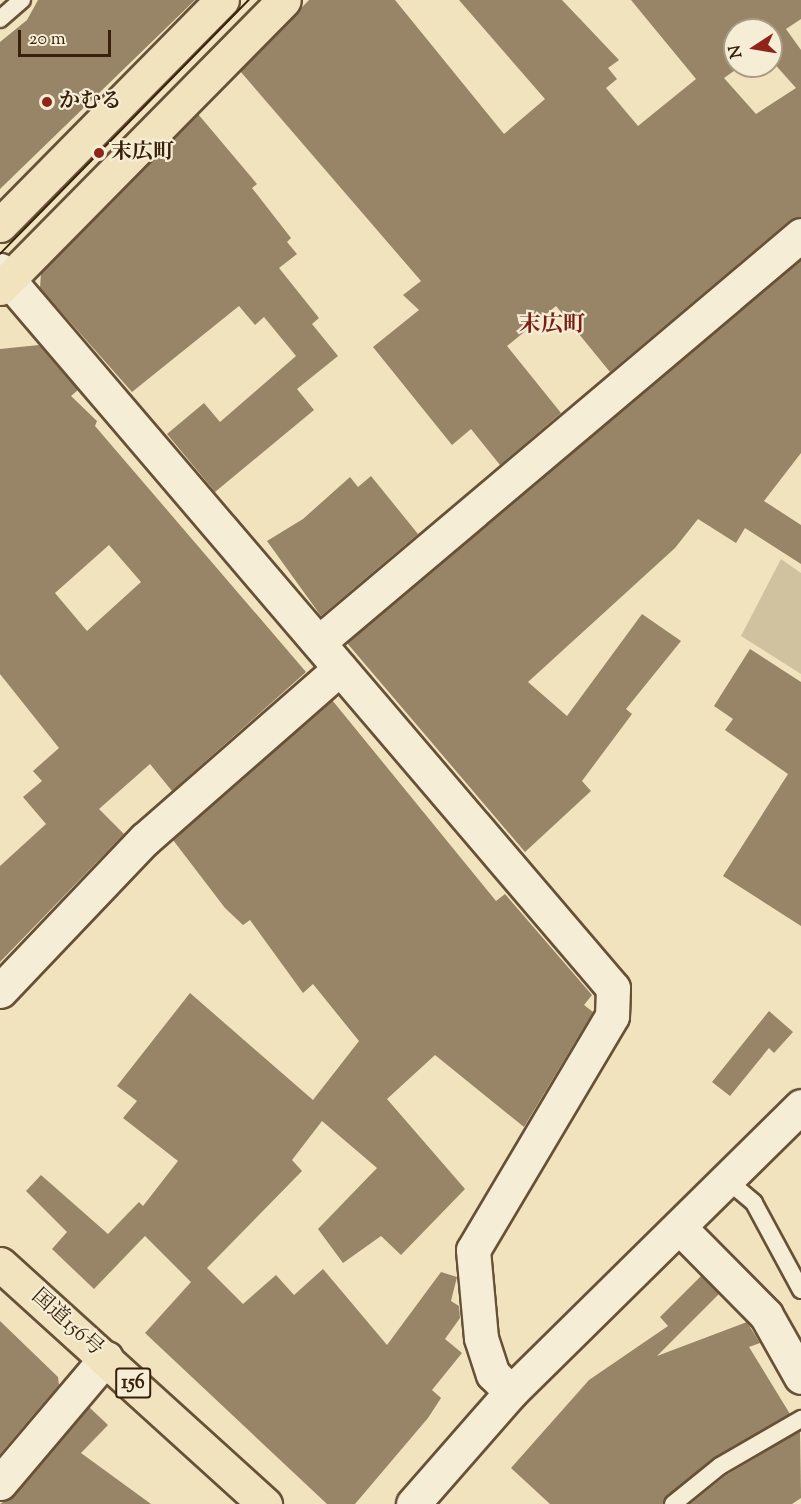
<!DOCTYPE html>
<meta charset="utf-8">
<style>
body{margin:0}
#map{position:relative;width:801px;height:1504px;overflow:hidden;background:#f0e3be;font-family:"Sorts Mill Goudy","Noto Serif JP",serif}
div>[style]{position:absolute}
.green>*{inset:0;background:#d1c29f}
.building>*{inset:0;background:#988568}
.roads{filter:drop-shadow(2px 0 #675137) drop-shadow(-2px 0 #675137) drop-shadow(0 2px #675137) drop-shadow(0 -2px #675137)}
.service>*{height:16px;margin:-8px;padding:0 8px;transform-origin:8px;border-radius:8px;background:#f5edd5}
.minor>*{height:33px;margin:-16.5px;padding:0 16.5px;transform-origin:16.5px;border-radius:16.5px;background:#f5edd5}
.tertiary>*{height:33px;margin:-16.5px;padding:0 16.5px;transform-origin:16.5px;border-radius:16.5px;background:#f5edd5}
.primary>*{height:33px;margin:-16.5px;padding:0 16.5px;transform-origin:16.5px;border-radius:16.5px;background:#f0e3be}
.trunk>*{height:33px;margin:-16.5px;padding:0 16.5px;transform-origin:16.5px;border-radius:16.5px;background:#f0e3be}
.tram>*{height:1.5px;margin:-0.75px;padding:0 0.75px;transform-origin:0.75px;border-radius:0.75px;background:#39200a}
.dots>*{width:16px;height:16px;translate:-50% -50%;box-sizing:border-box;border:3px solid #f5edd5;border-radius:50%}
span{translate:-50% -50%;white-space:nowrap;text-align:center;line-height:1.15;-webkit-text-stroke:4.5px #f5edd5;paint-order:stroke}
.shield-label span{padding:2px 4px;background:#f5edd5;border:2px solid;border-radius:4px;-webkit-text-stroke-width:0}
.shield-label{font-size:20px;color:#39200a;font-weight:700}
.poi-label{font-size:21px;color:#39200a;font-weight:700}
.left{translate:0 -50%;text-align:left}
.street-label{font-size:21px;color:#39200a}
.neighbourhood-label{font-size:22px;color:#7a1f14;font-weight:700}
.north{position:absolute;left:723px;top:18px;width:60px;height:60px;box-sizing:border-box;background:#f5edd5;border:2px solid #aa9b84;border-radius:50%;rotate:258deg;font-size:16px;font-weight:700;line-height:24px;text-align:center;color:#39200a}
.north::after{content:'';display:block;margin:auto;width:21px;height:27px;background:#8f2418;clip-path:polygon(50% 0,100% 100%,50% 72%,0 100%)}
.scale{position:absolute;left:18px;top:30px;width:93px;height:27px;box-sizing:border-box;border:3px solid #39200a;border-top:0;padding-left:8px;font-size:18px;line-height:21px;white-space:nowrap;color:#39200a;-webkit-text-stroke:4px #f5edd5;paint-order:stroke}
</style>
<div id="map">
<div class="green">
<div style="clip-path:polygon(781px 559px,801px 573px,801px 674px,741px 636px)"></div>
</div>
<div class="building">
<div style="clip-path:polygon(38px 0,195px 0,0 189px,0 42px,27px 20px)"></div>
<div style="clip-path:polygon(evenodd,309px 0,395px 0,504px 134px,545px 99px,459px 0,562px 0,619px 60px,608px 68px,617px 79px,606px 88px,638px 126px,696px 79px,631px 0,801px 0,801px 19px,786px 29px,801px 50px,801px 217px,789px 221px,610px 372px,556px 306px,507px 346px,561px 413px,500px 465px,471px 429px,452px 445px,373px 347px,419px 310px,403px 295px,421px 281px,240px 71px,309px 0,735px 30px,771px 30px,771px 60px,796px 88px,756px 114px,724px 78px,741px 66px,735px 66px,735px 30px)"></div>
<div style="clip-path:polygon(198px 114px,257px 184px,252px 188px,291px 238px,287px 242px,297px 254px,279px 268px,319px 318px,312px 324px,338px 356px,297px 389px,314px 410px,215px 492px,167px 434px,204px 403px,220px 422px,296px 356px,264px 317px,255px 325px,239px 306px,132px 392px,40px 288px,41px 273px)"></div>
<div style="clip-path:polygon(801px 260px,801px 453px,764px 501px,801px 525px,801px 564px,745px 528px,736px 543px,698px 519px,675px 548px,528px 682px,567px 716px,642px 614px,681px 641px,626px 709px,632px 714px,582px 781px,591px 791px,525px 852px,347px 643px)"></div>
<div style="clip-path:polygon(evenodd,39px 345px,78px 390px,71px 396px,97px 421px,95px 426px,306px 672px,172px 791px,150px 764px,99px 809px,124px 834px,0 962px,0 866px,46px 824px,23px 797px,42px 781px,33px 771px,59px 748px,0 674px,0 349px,39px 345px,109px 545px,141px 582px,87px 631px,55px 593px,109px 545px)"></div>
<div style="clip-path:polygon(371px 476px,418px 534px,321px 616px,267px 541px,303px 519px,350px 477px,358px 487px)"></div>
<div style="clip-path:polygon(750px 649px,801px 682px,801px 926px,723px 876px,788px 774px,725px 730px,733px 719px,714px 706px)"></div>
<div style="clip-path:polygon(332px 700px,496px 901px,505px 894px,592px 995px,584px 1005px,593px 1012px,524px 1127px,435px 1055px,387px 1099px,465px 1189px,401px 1255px,381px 1236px,343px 1263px,318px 1229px,377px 1168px,322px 1121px,292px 1160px,302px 1171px,207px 1268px,243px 1304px,276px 1275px,294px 1295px,323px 1269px,387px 1345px,441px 1272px,457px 1277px,451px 1301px,459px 1306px,460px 1318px,445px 1339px,462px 1353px,432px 1390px,441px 1398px,428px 1418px,355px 1504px,327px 1504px,145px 1333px,191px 1282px,145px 1236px,94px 1289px,52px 1249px,67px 1232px,26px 1191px,41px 1175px,108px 1234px,139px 1202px,143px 1206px,178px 1161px,123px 1118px,137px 1101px,117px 1086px,190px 993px,313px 1100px,359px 1041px,313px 984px,303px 993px,250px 920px,243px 925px,225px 908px,173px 840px)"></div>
<div style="clip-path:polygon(769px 1011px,793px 1032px,774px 1053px,769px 1048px,730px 1096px,712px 1082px)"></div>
<div style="clip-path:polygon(701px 1276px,719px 1294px,657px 1356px,747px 1322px,760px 1343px,749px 1347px,790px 1414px,714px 1458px,663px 1504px,550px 1504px,511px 1468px,589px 1380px,668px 1326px,660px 1317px)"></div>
<div style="clip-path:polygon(0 1321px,58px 1377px,59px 1385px,0 1454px)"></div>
<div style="clip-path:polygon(89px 1407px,108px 1425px,81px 1453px,151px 1504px,0 1504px,14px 1495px)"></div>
<div style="clip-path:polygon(800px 1431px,801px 1498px,792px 1504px,690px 1504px,726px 1475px)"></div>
</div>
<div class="roads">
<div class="service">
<div style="left:0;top:19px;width:29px;rotate:-41deg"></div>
<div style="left:727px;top:1180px;width:35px;rotate:40deg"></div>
<div style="left:754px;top:1203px;width:99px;rotate:61.6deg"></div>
<div style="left:673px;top:1504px;width:60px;rotate:-39deg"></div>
<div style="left:720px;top:1466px;width:94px;rotate:-30.1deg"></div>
</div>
<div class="minor">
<div style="left:0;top:270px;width:944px;rotate:49.51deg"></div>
<div style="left:613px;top:988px;width:28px;rotate:92deg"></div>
<div style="left:612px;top:1016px;width:272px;rotate:120.7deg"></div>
<div style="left:473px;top:1250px;width:88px;rotate:84.8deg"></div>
<div style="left:481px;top:1338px;width:38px;rotate:72deg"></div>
<div style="left:493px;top:1374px;width:25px;rotate:45deg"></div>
<div style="left:319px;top:642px;width:631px;rotate:-40.18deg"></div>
<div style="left:0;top:991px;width:210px;rotate:-46.4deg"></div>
<div style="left:145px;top:839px;width:259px;rotate:-41.2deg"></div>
<div style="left:679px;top:1227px;width:124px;rotate:45.3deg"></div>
<div style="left:766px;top:1315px;width:71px;rotate:60.6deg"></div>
<div style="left:0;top:1483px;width:164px;rotate:-49.7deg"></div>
</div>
<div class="tertiary">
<div style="left:413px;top:1504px;width:149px;rotate:-48.8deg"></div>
<div style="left:511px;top:1392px;width:407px;rotate:-44.6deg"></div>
</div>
<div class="primary">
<div style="left:0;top:225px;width:316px;rotate:-45.4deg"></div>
<div style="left:0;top:288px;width:404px;rotate:-45.4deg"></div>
</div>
<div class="trunk">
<div style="left:0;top:1264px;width:358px;rotate:42.2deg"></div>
</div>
</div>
<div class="tram">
<div style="left:0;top:254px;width:356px;rotate:-45.6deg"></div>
</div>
<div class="dots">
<div style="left:47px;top:102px;background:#8f2418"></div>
<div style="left:99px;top:153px;background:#8f2418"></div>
</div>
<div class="shield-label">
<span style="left:133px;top:1383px">156</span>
</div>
<div class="poi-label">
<span class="left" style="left:59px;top:102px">かむる</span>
<span class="left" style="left:111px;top:153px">末広町</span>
</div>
<div class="street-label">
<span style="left:67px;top:1323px;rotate:42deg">国道156号</span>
</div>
<div class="neighbourhood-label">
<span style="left:552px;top:327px">末広町</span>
</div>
<div class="north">N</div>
<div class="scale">20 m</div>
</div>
